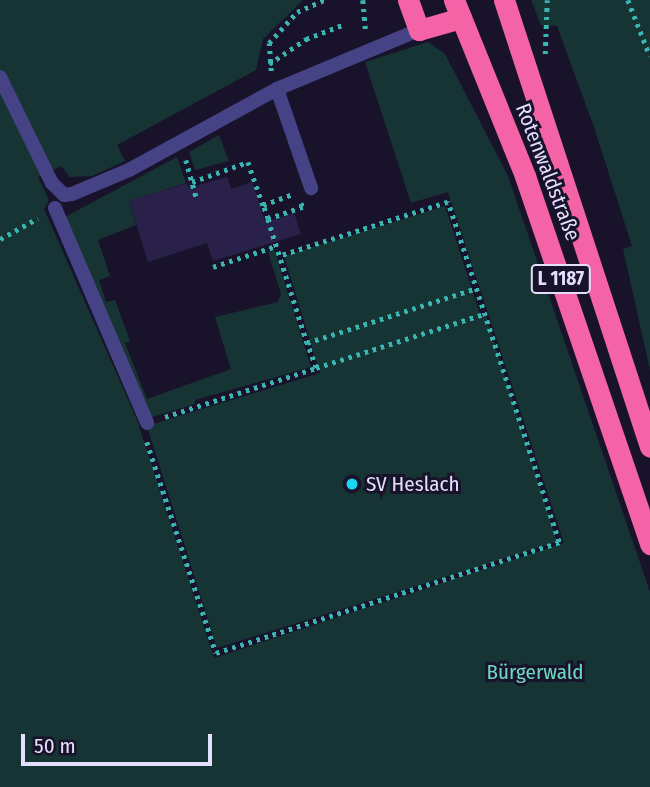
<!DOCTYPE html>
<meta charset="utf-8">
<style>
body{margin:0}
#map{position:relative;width:650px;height:787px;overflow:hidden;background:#18132b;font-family:"Fira Sans Condensed",sans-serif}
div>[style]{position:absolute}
.green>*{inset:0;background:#173434}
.building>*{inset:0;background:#2a214a}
.path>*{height:4.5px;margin-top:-2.25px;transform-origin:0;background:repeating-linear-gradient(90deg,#3ab6b2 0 3.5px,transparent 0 8.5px)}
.lane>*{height:14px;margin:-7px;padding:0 7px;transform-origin:7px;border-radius:7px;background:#464286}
.highway>*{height:21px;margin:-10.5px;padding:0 10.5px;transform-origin:10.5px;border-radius:10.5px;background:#f463a5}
.dots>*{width:19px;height:19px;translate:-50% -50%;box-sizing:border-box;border:4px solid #18132b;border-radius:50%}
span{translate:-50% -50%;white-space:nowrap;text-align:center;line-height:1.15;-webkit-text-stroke:6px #18132b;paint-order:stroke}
.shield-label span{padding:2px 5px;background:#18132b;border:2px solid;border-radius:5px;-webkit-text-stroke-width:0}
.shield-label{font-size:19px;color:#e3dffd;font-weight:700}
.street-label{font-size:21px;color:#e3dffd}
.poi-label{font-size:21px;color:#e3dffd}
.left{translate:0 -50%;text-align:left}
.park-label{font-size:21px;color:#6ed9c1}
.scale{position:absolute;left:21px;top:734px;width:191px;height:32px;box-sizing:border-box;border:4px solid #e3dffd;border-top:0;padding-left:9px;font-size:21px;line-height:24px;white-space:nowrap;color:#e3dffd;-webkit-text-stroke:5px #18132b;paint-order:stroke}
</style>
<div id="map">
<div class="green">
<div style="clip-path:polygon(0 0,303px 0,263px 39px,256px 70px,117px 145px,125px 161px,92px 176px,70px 177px,61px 166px,38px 177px,49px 200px,44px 209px,137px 420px,214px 658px,564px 543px,448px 192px,411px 203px,365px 62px,428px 42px,445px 54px,508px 176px,650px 592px,650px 787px,0 787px)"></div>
<div style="clip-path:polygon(531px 0,650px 0,650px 370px,623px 249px,632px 246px,594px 127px,557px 26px,541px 25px)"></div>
<div style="clip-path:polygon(219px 135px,229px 161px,195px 170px,189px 152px)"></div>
<div style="clip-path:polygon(177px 157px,186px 183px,129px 201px,136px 225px,98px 240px,110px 276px,99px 280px,106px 302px,115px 300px,130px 341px,125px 343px,147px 399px,231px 369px,215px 317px,278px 302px,281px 294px,268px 252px,274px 249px,311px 367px,195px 400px,195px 404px,149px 418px,65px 217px)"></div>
<div style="clip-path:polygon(445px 206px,481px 317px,486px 316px,557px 542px,217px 648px,147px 426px,320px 373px,284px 256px)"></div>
</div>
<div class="building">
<div style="clip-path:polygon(227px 177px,231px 189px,252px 182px,265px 222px,294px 213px,301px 234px,213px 261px,207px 243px,148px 262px,129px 201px,188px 183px,189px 188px)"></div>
</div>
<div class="path">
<div style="left:363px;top:0;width:32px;rotate:85deg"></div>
<div style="left:628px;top:0;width:60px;rotate:68.6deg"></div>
<div style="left:545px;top:54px;width:54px;rotate:-87.9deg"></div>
<div style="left:269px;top:64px;width:45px;rotate:-34deg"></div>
<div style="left:306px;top:39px;width:42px;rotate:-21deg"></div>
<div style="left:271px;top:71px;width:28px;rotate:-94deg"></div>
<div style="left:269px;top:43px;width:42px;rotate:-47.9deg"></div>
<div style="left:297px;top:12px;width:30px;rotate:-24deg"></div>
<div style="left:186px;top:160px;width:41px;rotate:74.6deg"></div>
<div style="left:192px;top:182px;width:59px;rotate:-19.7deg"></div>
<div style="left:248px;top:162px;width:46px;rotate:70.8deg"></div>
<div style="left:301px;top:203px;width:4px;rotate:63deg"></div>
<div style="left:303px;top:207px;width:37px;rotate:161deg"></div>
<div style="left:268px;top:219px;width:130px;rotate:72.5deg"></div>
<div style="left:307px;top:343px;width:176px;rotate:-17.9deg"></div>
<div style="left:268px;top:219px;width:15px;rotate:-110deg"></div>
<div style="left:263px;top:205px;width:33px;rotate:-20deg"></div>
<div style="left:0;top:239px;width:43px;rotate:-28.9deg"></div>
<div style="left:213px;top:267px;width:66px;rotate:-18.4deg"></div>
<div style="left:316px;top:368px;width:176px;rotate:-17.8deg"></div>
<div style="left:165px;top:417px;width:159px;rotate:-18deg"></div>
<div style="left:316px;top:368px;width:27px;rotate:-110deg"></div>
<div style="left:147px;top:442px;width:222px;rotate:71.9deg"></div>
<div style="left:216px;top:653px;width:361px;rotate:-17.9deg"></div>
<div style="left:559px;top:542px;width:358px;rotate:-108.1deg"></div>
<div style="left:448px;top:202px;width:176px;rotate:162.2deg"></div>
</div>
<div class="lane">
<div style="left:0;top:77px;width:118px;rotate:63.9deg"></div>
<div style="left:52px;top:183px;width:17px;rotate:45deg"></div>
<div style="left:64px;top:195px;width:8px;rotate:-7deg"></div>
<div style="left:72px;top:194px;width:62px;rotate:-22.8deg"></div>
<div style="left:129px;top:170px;width:169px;rotate:-28.7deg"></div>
<div style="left:277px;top:89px;width:154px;rotate:-22.6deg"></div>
<div style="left:277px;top:89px;width:105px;rotate:71deg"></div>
<div style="left:55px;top:208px;width:234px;rotate:66.8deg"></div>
</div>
<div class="highway">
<div style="left:408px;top:0;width:32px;rotate:70deg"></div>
<div style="left:419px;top:30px;width:44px;rotate:-15.9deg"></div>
<div style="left:454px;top:0;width:190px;rotate:68deg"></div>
<div style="left:525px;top:176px;width:389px;rotate:71.2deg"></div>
<div style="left:504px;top:0;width:470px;rotate:71.9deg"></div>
</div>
<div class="dots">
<div style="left:352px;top:484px;background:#19d4ef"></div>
</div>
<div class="shield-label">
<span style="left:561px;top:279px">L 1187</span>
</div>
<div class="street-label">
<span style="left:548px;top:172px;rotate:69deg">Rotenwaldstraße</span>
</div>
<div class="poi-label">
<span class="left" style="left:366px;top:484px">SV Heslach</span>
</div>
<div class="park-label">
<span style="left:535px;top:672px">Bürgerwald</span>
</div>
<div class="scale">50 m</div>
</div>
